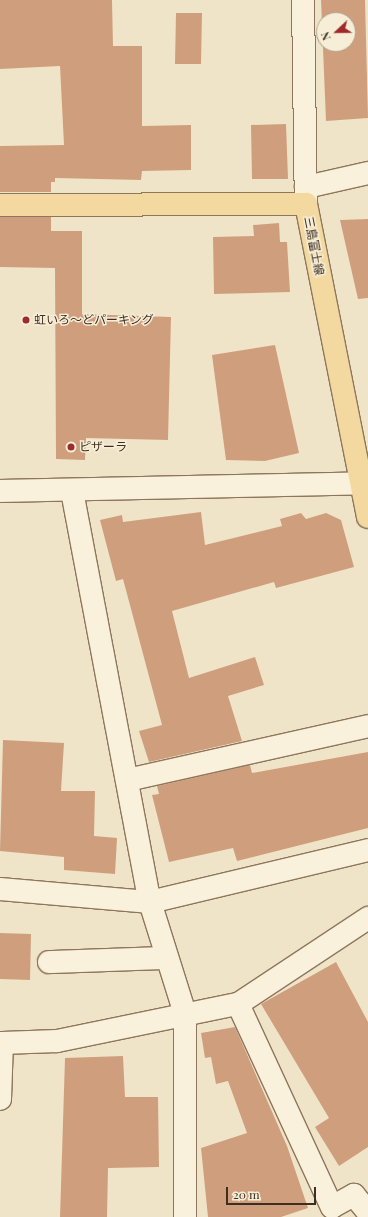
<!DOCTYPE html>
<meta charset="utf-8">
<style>
body{margin:0}
#map{position:relative;width:368px;height:1217px;overflow:hidden;background:#f0e4c8;font-family:"Playfair Display","Noto Sans JP",serif}
div>[style]{position:absolute}
.building>*{inset:0;background:#cf9f7d}
.roads{filter:drop-shadow(1px 0 #8d765c) drop-shadow(-1px 0 #8d765c) drop-shadow(0 1px #8d765c) drop-shadow(0 -1px #8d765c)}
.minor>*{height:22px;margin:-11px;padding:0 11px;transform-origin:11px;border-radius:11px;background:#faf1dc}
.major>*{height:22px;margin:-11px;padding:0 11px;transform-origin:11px;border-radius:11px;background:#f3d9a0}
.dots>*{width:11px;height:11px;translate:-50% -50%;box-sizing:border-box;border:2px solid #f7eed8;border-radius:50%}
span{translate:-50% -50%;white-space:nowrap;text-align:center;line-height:1.15;-webkit-text-stroke:3px #f7eed8;paint-order:stroke}
.street-label{font-size:12px;color:#3d2e20}
.poi-label{font-size:12px;color:#3d2e20}
.left{translate:0 -50%;text-align:left}
.north{position:absolute;left:316px;top:12px;width:40px;height:40px;box-sizing:border-box;background:#f7eed8;border:1px solid #ada18e;border-radius:50%;rotate:248deg;font-size:11px;font-weight:700;line-height:16px;text-align:center;color:#3d2e20}
.north::after{content:'';display:block;margin:auto;width:14px;height:18px;background:#9e2a2b;clip-path:polygon(50% 0,100% 100%,50% 72%,0 100%)}
.scale{position:absolute;left:226px;top:1187px;width:90px;height:18px;box-sizing:border-box;border:2px solid #3d2e20;border-top:0;padding-left:5px;font-size:12px;line-height:14px;white-space:nowrap;color:#3d2e20;-webkit-text-stroke:3px #f7eed8;paint-order:stroke}
</style>
<div id="map">
<div class="building">
<div style="clip-path:polygon(0 0,112px 0,113px 46px,142px 46px,142px 126px,191px 125px,191px 170px,142px 171px,141px 180px,55px 178px,55px 182px,51px 182px,51px 192px,0 192px,0 146px,64px 145px,60px 66px,0 69px)"></div>
<div style="clip-path:polygon(evenodd,321px 0,365px 0,368px 118px,326px 121px,321px 0,324px 20px,348px 20px,348px 44px,324px 44px,324px 20px)"></div>
<div style="clip-path:polygon(176px 13px,202px 13px,201px 64px,175px 64px)"></div>
<div style="clip-path:polygon(286px 124px,288px 179px,252px 179px,251px 125px)"></div>
<div style="clip-path:polygon(0 217px,51px 217px,51px 231px,82px 231px,82px 314px,171px 317px,168px 440px,86px 438px,85px 460px,56px 459px,55px 268px,0 267px)"></div>
<div style="clip-path:polygon(368px 219px,368px 298px,358px 299px,340px 220px)"></div>
<div style="clip-path:polygon(279px 223px,280px 242px,287px 242px,290px 292px,214px 294px,213px 237px,254px 236px,253px 225px)"></div>
<div style="clip-path:polygon(275px 345px,299px 453px,265px 461px,226px 460px,212px 355px)"></div>
<div style="clip-path:polygon(201px 512px,205px 545px,282px 526px,280px 519px,301px 513px,306px 519px,326px 513px,341px 520px,354px 567px,276px 588px,274px 582px,172px 611px,189px 678px,255px 657px,264px 685px,228px 696px,242px 741px,149px 762px,139px 731px,162px 725px,123px 579px,116px 581px,100px 520px,122px 515px,123px 522px)"></div>
<div style="clip-path:polygon(3px 740px,64px 743px,61px 791px,95px 791px,94px 836px,117px 838px,115px 874px,64px 870px,64px 857px,0 851px)"></div>
<div style="clip-path:polygon(368px 752px,368px 828px,237px 861px,233px 848px,169px 862px,152px 795px,159px 794px,157px 786px,250px 765px,252px 773px)"></div>
<div style="clip-path:polygon(0 933px,31px 934px,30px 980px,0 979px)"></div>
<div style="clip-path:polygon(336px 962px,368px 1022px,368px 1147px,339px 1166px,315px 1127px,329px 1118px,261px 1004px)"></div>
<div style="clip-path:polygon(235px 1027px,287px 1146px,308px 1208px,281px 1217px,208px 1217px,201px 1148px,247px 1133px,228px 1081px,216px 1084px,211px 1057px,205px 1058px,201px 1033px)"></div>
<div style="clip-path:polygon(123px 1056px,125px 1097px,158px 1097px,159px 1167px,108px 1168px,107px 1217px,60px 1217px,65px 1058px)"></div>
</div>
<div class="roads">
<div class="minor">
<div style="left:303px;top:0;width:204px;rotate:89.2deg"></div>
<div style="left:306px;top:187px;width:64px;rotate:-12.7deg"></div>
<div style="left:0;top:491px;width:368px;rotate:-1.2deg"></div>
<div style="left:72px;top:491px;width:418px;rotate:79.3deg"></div>
<div style="left:150px;top:902px;width:117px;rotate:72.6deg"></div>
<div style="left:185px;top:1014px;width:203px;rotate:90deg"></div>
<div style="left:127px;top:780px;width:247px;rotate:-12.6deg"></div>
<div style="left:0;top:889px;width:151px;rotate:5deg"></div>
<div style="left:150px;top:902px;width:224px;rotate:-13.4deg"></div>
<div style="left:49px;top:962px;width:117px;rotate:-2deg"></div>
<div style="left:238px;top:1004px;width:156px;rotate:-33.5deg"></div>
<div style="left:0;top:1099px;width:56px;rotate:-88deg"></div>
<div style="left:2px;top:1043px;width:55px;rotate:-2.1deg"></div>
<div style="left:57px;top:1041px;width:185px;rotate:-11.6deg"></div>
<div style="left:238px;top:1004px;width:224px;rotate:65.2deg"></div>
<div style="left:332px;top:1207px;width:25px;rotate:-29deg"></div>
<div style="left:354px;top:1195px;width:22px;rotate:51deg"></div>
</div>
<div class="major">
<div style="left:0;top:205px;width:306px;rotate:-0.2deg"></div>
<div style="left:306px;top:204px;width:319px;rotate:78.8deg"></div>
</div>
</div>
<div class="dots">
<div style="left:26px;top:320px;background:#9e2a2b"></div>
<div style="left:71px;top:447px;background:#9e2a2b"></div>
</div>
<div class="street-label">
<span style="left:314px;top:246px;rotate:79deg">三島富士線</span>
</div>
<div class="poi-label">
<span class="left" style="left:34px;top:320px">虹いろ～どパーキング</span>
<span class="left" style="left:79px;top:447px">ピザーラ</span>
</div>
<div class="north">N</div>
<div class="scale">20 m</div>
</div>
